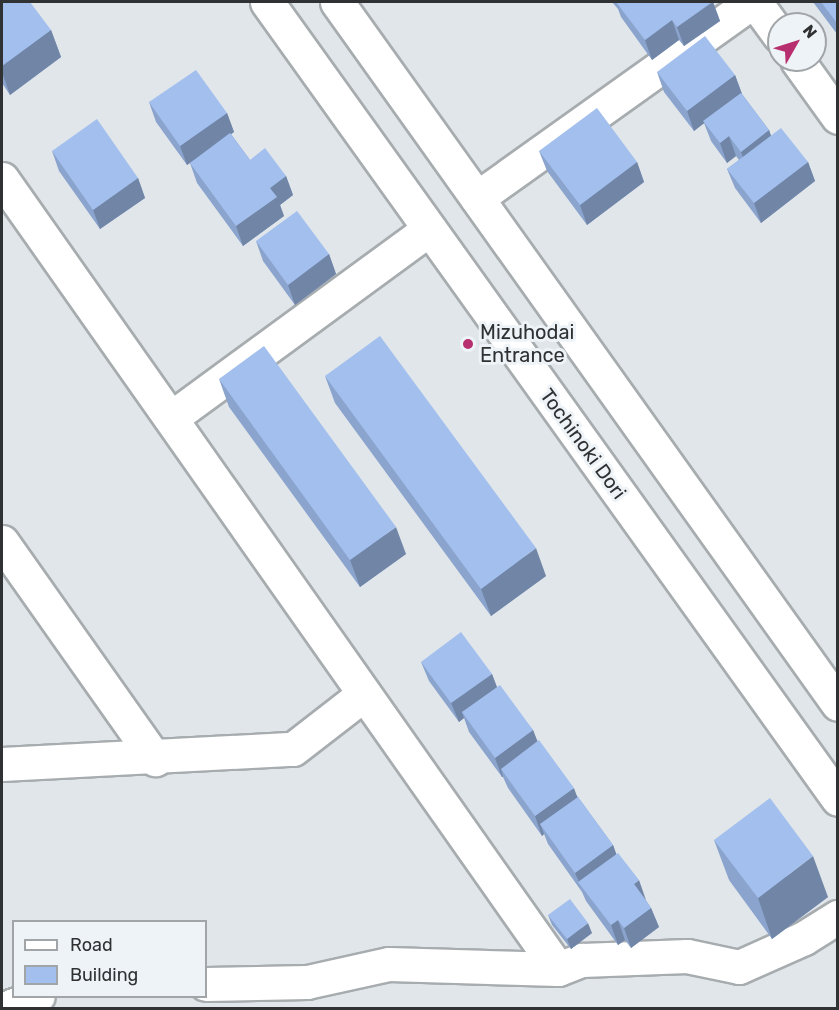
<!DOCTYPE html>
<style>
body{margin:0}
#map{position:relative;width:839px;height:1010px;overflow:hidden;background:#e1e6ea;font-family:Rubik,sans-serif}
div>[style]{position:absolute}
.roads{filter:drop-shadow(2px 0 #a7acaf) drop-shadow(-2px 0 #a7acaf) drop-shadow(0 2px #a7acaf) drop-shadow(0 -2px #a7acaf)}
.minor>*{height:33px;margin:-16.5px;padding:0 16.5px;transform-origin:16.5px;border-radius:16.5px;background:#fff}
.tertiary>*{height:33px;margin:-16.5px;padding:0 16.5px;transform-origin:16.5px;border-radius:16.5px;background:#fff}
.wall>*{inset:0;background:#8ba4cd}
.shaded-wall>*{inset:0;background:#7186a7}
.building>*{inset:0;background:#a2bfee}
.dots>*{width:16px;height:16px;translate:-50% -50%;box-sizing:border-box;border:3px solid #eef3f7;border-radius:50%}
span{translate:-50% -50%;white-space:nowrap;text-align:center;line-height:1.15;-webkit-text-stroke:6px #eef3f7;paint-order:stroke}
.poi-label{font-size:20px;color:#2f3132}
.left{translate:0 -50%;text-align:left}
.street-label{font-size:20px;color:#2f3132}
.frame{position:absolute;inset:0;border:3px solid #2f3132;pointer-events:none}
.legend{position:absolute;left:12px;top:920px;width:195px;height:78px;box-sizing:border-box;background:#eef3f7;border:2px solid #a2a5a8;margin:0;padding:8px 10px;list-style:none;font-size:18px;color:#2f3132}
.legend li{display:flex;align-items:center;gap:12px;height:30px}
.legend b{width:30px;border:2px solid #a2a5a8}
.north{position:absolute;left:767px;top:12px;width:60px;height:60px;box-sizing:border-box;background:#eef3f7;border:2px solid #a2a5a8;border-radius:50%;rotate:51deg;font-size:16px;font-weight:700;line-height:24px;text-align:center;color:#2f3132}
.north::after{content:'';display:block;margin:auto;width:21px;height:27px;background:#b72f6f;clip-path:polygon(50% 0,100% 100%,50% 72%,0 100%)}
</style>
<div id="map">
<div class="roads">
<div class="minor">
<div style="left:755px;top:2px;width:41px;rotate:54deg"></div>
<div style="left:797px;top:60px;width:70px;rotate:54.3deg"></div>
<div style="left:2px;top:179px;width:966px;rotate:54.86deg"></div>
<div style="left:477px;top:198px;width:338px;rotate:-35.5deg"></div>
<div style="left:171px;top:418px;width:320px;rotate:-36.2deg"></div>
<div style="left:2px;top:542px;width:266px;rotate:54.8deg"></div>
<div style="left:2px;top:764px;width:291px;rotate:-3deg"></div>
<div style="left:293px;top:749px;width:90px;rotate:-37.8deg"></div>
<div style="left:206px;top:984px;width:101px;rotate:-1.1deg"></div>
<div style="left:307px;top:982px;width:84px;rotate:-12.4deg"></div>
<div style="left:389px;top:964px;width:169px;rotate:1.7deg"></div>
<div style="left:558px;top:969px;width:26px;rotate:-21deg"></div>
<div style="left:582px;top:960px;width:105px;rotate:-2.2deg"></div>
<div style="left:687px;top:956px;width:53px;rotate:11.9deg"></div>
<div style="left:739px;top:967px;width:71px;rotate:-24deg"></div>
<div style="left:804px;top:938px;width:40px;rotate:-32deg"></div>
<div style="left:6px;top:1008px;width:34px;rotate:-21deg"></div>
</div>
<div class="tertiary">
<div style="left:267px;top:2px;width:980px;rotate:54.38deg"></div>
<div style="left:337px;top:2px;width:862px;rotate:54.49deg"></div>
</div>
</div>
<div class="wall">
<div style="clip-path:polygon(2px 2px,51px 30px,61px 57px,10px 95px,2px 83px)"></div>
<div style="clip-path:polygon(612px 2px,713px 2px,720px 21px,684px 46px,679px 40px,652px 60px,621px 17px,618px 9px)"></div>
<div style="clip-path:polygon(813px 2px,837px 2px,837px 34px)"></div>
<div style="clip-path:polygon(657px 72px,735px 75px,742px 94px,769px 130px,771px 136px,808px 162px,815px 181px,761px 223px,735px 188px,727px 169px,739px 160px,736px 156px,727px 163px,711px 141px,704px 123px,694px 131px,664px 92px)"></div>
<div style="clip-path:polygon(149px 102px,227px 113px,234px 132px,231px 134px,250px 160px,286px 176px,293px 195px,280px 205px,284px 216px,243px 246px,197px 183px,190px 163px,187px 165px,156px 122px)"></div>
<div style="clip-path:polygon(52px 151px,138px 178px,145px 198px,100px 229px,59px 171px)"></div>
<div style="clip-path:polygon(539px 151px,637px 162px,644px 182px,587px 225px,547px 171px)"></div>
<div style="clip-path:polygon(256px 241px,329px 254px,336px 274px,295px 305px,263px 261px)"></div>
<div style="clip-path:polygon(325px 376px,546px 576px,491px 616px,335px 403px)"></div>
<div style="clip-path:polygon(219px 379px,406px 554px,360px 587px,229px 407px)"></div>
<div style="clip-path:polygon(421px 662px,492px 674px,497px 687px,533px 730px,537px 741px,613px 845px,616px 854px,651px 908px,659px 927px,631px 948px,625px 940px,618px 945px,586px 901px,582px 892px,548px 844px,544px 834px,542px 836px,508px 788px,503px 777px,502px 777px,469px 732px,464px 718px,459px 722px,429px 681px)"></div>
<div style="clip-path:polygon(714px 840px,828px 897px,772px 939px,729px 880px)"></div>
<div style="clip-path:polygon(548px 915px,592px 933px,571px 949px,552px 925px)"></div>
</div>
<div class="shaded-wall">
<div style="clip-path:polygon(713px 2px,720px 21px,684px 46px,677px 27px)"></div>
<div style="clip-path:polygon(672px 20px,679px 40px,652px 60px,645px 40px)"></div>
<div style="clip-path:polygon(51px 30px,61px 57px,10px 95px,2px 72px,2px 66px)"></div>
<div style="clip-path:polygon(735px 75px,742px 94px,694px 131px,687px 111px)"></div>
<div style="clip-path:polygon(227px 113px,234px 132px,187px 165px,180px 146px)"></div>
<div style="clip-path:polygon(769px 130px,776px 150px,748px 171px,741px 152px)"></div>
<div style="clip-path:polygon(729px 136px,736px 156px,727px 163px,720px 143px)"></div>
<div style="clip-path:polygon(637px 162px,644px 182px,587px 225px,580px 205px)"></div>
<div style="clip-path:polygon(808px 162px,815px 181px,761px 223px,754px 203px)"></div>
<div style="clip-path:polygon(286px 176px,293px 195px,280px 205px,284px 216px,243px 246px,236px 226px,270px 188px)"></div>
<div style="clip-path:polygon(138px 178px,145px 198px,100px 229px,93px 210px)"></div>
<div style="clip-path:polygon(329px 254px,336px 274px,295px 305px,288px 285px)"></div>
<div style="clip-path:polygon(396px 527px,406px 554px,360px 587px,350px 560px)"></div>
<div style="clip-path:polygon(536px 548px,546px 576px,491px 616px,481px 589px)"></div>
<div style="clip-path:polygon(492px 674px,499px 693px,462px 712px,464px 718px,459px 722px,451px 703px)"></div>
<div style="clip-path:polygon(533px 730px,541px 750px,501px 769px,503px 777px,502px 777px,495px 758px)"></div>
<div style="clip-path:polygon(574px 788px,581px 808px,540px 824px,544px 834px,542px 836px,535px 816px)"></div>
<div style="clip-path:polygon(613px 845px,620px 864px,579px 882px,575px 873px)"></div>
<div style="clip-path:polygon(813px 856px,828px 897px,772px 939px,758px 898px)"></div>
<div style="clip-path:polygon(639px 880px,646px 900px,634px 884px)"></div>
<div style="clip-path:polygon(651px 908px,659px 927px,631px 948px,624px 928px)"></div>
<div style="clip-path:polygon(618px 920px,625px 940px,618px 945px,611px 925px)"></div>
<div style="clip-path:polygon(588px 923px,592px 933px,571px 949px,567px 939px)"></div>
</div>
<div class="building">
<div style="clip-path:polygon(2px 2px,30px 2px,51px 30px,2px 66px)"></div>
<div style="clip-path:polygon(616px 2px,712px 2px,677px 27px,672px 20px,645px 40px)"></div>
<div style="clip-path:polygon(821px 2px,837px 2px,837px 23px)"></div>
<div style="clip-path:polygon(705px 36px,735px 75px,687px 111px,657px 72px)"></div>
<div style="clip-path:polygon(196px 70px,227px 113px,180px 146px,149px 102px)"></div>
<div style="clip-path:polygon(741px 93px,769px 130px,741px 152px,729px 136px,720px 143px,703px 121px)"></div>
<div style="clip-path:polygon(597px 108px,637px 162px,580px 205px,539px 151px)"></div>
<div style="clip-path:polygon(97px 119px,138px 178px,93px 210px,52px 151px)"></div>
<div style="clip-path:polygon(781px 128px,808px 162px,754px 203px,727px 169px)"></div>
<div style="clip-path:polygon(230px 133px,250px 160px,265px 148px,286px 176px,270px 188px,277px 197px,236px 226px,190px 163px)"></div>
<div style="clip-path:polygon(297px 211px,329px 254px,288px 285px,256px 241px)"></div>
<div style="clip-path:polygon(380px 336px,536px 548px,481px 589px,325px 376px)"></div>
<div style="clip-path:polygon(264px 346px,396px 527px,350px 560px,219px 379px)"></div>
<div style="clip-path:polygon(461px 632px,492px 674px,451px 703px,421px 662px)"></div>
<div style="clip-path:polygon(500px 685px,533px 730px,495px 758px,462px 712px)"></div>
<div style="clip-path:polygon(539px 740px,574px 788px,535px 816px,501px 769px)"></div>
<div style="clip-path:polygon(578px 797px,613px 845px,575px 873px,540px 824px)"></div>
<div style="clip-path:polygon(770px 798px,813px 856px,758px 898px,714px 840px)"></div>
<div style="clip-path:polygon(618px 853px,639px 880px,634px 884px,651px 908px,624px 928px,618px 920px,611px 925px,578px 882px)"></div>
<div style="clip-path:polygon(570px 899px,588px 923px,567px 939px,548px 915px)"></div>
</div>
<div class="dots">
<div style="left:468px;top:344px;background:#b72f6f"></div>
</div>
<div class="poi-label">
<span class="left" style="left:480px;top:344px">Mizuhodai<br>Entrance</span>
</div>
<div class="street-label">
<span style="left:583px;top:444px;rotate:54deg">Tochinoki Dori</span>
</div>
<div class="frame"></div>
<ul class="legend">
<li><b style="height:8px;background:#fff"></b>Road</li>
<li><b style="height:16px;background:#a2bfee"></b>Building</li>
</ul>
<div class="north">N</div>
</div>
